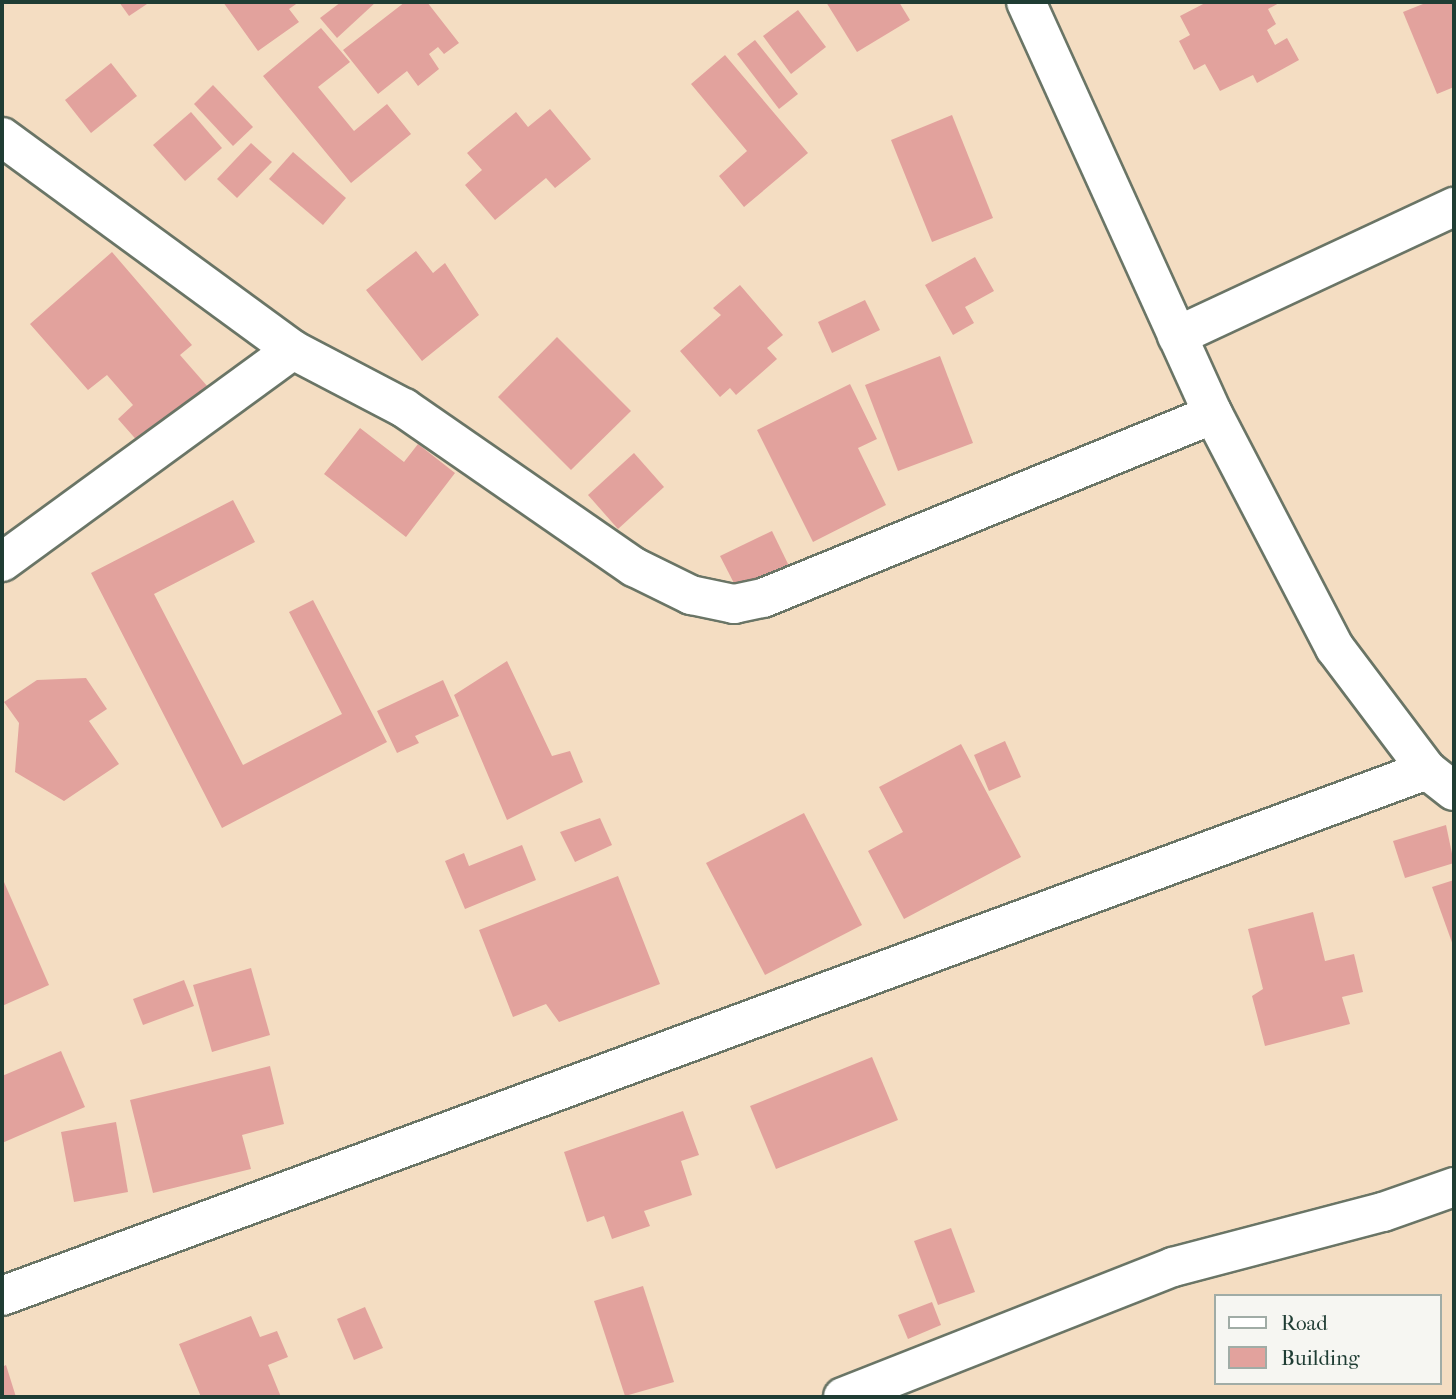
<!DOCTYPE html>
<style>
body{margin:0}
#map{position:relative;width:1456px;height:1399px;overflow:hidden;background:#f4ddc2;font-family:"IM FELL French Canon",serif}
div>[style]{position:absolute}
.building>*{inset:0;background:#e2a29d}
.roads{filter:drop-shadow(2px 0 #6a7566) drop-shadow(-2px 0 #6a7566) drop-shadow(0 2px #6a7566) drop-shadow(0 -2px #6a7566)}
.street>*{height:38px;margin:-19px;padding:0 19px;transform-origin:19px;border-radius:19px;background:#fff}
span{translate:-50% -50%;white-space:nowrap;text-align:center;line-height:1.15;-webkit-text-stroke:6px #f6f6f2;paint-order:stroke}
.frame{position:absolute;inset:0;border:4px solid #1f3d34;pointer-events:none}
.legend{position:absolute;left:1214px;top:1294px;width:228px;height:91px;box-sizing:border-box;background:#f6f6f2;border:2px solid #a0aca6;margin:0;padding:9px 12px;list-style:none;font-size:21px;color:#1f3d34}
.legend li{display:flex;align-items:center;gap:14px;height:35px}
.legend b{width:35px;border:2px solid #a0aca6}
</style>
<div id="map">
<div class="building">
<div style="clip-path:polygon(119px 2px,146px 2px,147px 4px,129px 16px)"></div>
<div style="clip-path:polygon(223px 2px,299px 2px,289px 9px,299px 22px,258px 51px)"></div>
<div style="clip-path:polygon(341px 2px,376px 2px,337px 38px,320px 18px)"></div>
<div style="clip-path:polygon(405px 2px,427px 2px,459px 43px,444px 54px,438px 47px,429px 54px,439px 69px,418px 86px,407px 71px,378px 94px,343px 50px)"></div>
<div style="clip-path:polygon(826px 2px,899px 2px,910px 20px,857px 52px)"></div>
<div style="clip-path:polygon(1207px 2px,1281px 2px,1268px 9px,1276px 24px,1267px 30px,1275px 45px,1287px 38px,1299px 60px,1257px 83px,1253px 75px,1220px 91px,1205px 64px,1194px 70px,1179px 41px,1190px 35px,1180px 16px)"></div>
<div style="clip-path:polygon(1428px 2px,1454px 2px,1454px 87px,1437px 94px,1403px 12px)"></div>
<div style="clip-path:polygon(798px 10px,826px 47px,791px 74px,763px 36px)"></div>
<div style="clip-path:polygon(321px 28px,350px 62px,318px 87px,354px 131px,387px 104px,411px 134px,351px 183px,263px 76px)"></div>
<div style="clip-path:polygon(755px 40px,798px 94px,779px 109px,737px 54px)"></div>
<div style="clip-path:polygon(725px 55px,808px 153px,744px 207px,719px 176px,747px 151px,691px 84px)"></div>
<div style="clip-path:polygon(111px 63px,137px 96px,91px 133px,65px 100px)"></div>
<div style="clip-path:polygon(213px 85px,253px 127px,233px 146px,194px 104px)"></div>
<div style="clip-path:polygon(550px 109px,591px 159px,555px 188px,546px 178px,495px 220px,465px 185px,482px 170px,467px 153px,516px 112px,528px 127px)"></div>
<div style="clip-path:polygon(191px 112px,222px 148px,185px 181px,153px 145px)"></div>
<div style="clip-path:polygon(952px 115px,993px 218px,932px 242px,891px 140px)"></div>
<div style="clip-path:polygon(251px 143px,272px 162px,237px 198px,217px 179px)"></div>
<div style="clip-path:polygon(293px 152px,346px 198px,323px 225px,269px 179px)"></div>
<div style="clip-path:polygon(416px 251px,433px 273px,445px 263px,479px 315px,422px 361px,366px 290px)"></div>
<div style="clip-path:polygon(112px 252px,192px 345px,180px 355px,215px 395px,148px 453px,118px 419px,133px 405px,107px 375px,88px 390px,30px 324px)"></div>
<div style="clip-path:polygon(975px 257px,994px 291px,965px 307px,974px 323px,953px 335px,925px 285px)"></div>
<div style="clip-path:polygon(740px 285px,783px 335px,767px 348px,777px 359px,736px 395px,730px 388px,720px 397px,680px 351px,721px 315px,713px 308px)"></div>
<div style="clip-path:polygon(865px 300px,880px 330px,832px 353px,818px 322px)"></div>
<div style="clip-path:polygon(557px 337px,631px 411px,571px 470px,498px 397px)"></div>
<div style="clip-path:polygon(940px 356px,973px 443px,898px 471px,865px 385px)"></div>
<div style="clip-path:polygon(850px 384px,877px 439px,858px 448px,886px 505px,813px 542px,757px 430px)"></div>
<div style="clip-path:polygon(360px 428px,404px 462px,418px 444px,455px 473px,406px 537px,324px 474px)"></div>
<div style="clip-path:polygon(634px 453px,664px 487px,618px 529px,588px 495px)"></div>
<div style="clip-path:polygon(233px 500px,255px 542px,154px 594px,243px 765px,342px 714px,289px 612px,313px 600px,387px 742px,222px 828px,91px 573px)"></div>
<div style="clip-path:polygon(772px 531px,789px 566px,738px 591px,720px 556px)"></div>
<div style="clip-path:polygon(507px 661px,552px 756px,570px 751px,583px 782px,507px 820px,454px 695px)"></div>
<div style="clip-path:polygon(86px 678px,107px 709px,89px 721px,119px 764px,64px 801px,15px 772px,19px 723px,4px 702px,37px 680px)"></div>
<div style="clip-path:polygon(443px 680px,459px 716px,415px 736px,419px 743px,397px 753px,377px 711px)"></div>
<div style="clip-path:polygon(1005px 741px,1021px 777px,989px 791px,974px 755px)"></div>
<div style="clip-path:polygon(961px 744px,1021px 857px,904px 919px,868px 851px,903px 832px,879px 787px)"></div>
<div style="clip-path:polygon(804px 813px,862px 925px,765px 975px,706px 863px)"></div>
<div style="clip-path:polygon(600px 818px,612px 845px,575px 862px,560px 832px)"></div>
<div style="clip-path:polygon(1446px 825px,1454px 863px,1405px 878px,1393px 841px)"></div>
<div style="clip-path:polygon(522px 845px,536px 880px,465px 909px,445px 861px,464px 853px,469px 866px)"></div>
<div style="clip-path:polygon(618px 876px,660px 984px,559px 1022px,546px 1004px,513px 1017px,479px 930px)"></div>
<div style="clip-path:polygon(1454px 880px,1454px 948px,1432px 887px)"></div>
<div style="clip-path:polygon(4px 882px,49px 985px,2px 1006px,2px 883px)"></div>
<div style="clip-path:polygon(1313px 912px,1325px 961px,1354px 954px,1363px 992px,1342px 997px,1350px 1024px,1265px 1046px,1252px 996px,1263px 989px,1248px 929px)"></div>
<div style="clip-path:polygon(251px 968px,270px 1035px,212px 1052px,193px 985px)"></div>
<div style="clip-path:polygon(184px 980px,194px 1006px,143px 1025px,133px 999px)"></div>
<div style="clip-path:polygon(61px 1051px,85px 1107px,2px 1143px,2px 1076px)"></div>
<div style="clip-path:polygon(872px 1057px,898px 1120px,776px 1169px,750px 1106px)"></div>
<div style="clip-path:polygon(270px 1066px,284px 1124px,242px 1135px,251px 1169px,153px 1193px,130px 1100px)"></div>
<div style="clip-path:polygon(683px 1111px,699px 1155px,681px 1161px,692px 1195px,644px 1211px,650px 1226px,612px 1239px,604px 1216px,587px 1222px,564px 1152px)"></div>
<div style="clip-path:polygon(116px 1122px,128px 1192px,74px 1202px,61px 1132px)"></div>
<div style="clip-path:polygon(951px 1228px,975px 1292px,938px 1305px,914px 1241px)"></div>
<div style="clip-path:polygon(643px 1286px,674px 1382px,625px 1396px,594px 1301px)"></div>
<div style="clip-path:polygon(932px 1302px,941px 1325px,908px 1339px,898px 1315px)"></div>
<div style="clip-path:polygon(365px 1307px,383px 1348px,354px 1360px,337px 1319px)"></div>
<div style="clip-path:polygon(251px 1316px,260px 1337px,277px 1331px,288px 1357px,268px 1365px,281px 1397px,201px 1397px,179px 1344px)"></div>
<div style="clip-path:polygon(6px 1365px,16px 1397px,2px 1397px,2px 1367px)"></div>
</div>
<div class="roads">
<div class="street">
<div style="left:1026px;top:2px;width:452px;rotate:65.6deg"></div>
<div style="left:1213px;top:414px;width:264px;rotate:62.5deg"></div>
<div style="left:1335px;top:648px;width:153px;rotate:53deg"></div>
<div style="left:1427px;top:770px;width:34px;rotate:38deg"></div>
<div style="left:2px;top:137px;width:361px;rotate:36.2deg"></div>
<div style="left:293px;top:350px;width:125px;rotate:27.6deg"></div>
<div style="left:404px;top:408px;width:280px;rotate:34.7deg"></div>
<div style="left:634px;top:567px;width:64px;rotate:26.2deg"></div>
<div style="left:691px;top:595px;width:44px;rotate:11.8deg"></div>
<div style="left:734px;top:604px;width:30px;rotate:-12deg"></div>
<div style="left:763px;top:598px;width:486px;rotate:-22.2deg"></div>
<div style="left:1177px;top:336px;width:306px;rotate:-25deg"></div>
<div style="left:2px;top:562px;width:360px;rotate:-36.1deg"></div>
<div style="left:2px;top:1296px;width:1519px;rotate:-20.26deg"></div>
<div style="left:843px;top:1397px;width:355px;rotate:-21.5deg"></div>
<div style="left:1173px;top:1267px;width:217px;rotate:-14.7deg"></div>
<div style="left:1383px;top:1212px;width:75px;rotate:-19.4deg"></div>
</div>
</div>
<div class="frame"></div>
<ul class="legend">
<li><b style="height:9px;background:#fff"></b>Road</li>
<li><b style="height:19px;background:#e2a29d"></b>Building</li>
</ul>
</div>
